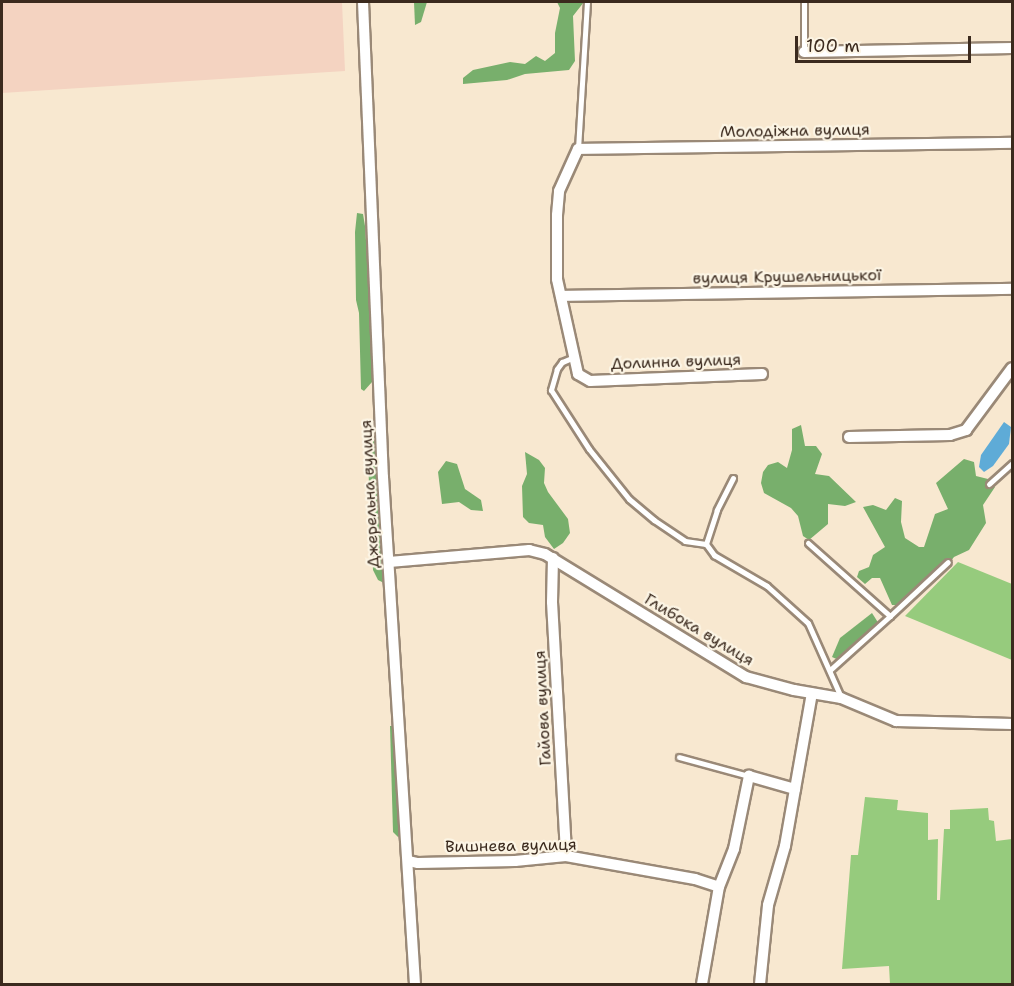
<!DOCTYPE html>
<meta charset="utf-8">
<style>
body{margin:0}
#map{position:relative;width:1014px;height:986px;overflow:hidden;background:#f8e8d0;font-family:"Shantell Sans",sans-serif}
div>[style]{position:absolute}
.built>*{inset:0;background:#f4d3c1}
.green>*{inset:0;background:#96cb7d}
.forest>*{inset:0;background:#78af6c}
.water>*{inset:0;background:#5eabd7}
.roads{filter:drop-shadow(2px 0 #9a8977) drop-shadow(-2px 0 #9a8977) drop-shadow(0 2px #9a8977) drop-shadow(0 -2px #9a8977)}
.service>*{height:5px;margin:-2.5px;padding:0 2.5px;transform-origin:2.5px;border-radius:2.5px;background:#fff}
.minor>*{height:10px;margin:-5px;padding:0 5px;transform-origin:5px;border-radius:5px;background:#fff}
span{translate:-50% -50%;white-space:nowrap;text-align:center;line-height:1.15;-webkit-text-stroke:4.5px #fcf5e5;paint-order:stroke}
.street-label{font-size:16px;color:#3b2a1e}
.frame{position:absolute;inset:0;border:3px solid #3b2a1e;pointer-events:none}
.scale{position:absolute;left:795px;top:36px;width:176px;height:27px;box-sizing:border-box;border:3px solid #3b2a1e;border-top:0;padding-left:8px;font-size:18px;line-height:21px;white-space:nowrap;color:#3b2a1e;-webkit-text-stroke:4px #fcf5e5;paint-order:stroke}
</style>
<div id="map">
<div class="built">
<div style="clip-path:polygon(2px 2px,342px 2px,345px 71px,2px 93px)"></div>
</div>
<div class="green">
<div style="clip-path:polygon(958px 562px,1012px 584px,1012px 660px,905px 616px)"></div>
<div style="clip-path:polygon(865px 797px,898px 800px,897px 810px,928px 813px,928px 840px,938px 839px,937px 900px,940px 900px,944px 829px,950px 829px,950px 810px,988px 808px,989px 820px,994px 821px,996px 841px,1012px 839px,1012px 984px,890px 984px,889px 966px,842px 969px,851px 855px,858px 855px)"></div>
</div>
<div class="forest">
<div style="clip-path:polygon(414px 2px,427px 2px,421px 22px,415px 25px)"></div>
<div style="clip-path:polygon(557px 2px,584px 2px,573px 16px,575px 61px,569px 70px,525px 74px,507px 80px,463px 84px,463px 78px,473px 70px,510px 62px,525px 64px,536px 56px,545px 61px,555px 53px,555px 33px,560px 8px)"></div>
<div style="clip-path:polygon(357px 213px,363px 214px,365px 226px,375px 367px,372px 382px,364px 391px,361px 389px,359px 313px,356px 300px,355px 232px)"></div>
<div style="clip-path:polygon(801px 425px,805px 446px,816px 446px,822px 454px,815px 474px,829px 476px,856px 502px,845px 506px,828px 504px,828px 524px,809px 540px,803px 536px,798px 516px,791px 508px,764px 493px,761px 483px,763px 472px,768px 465px,778px 462px,787px 468px,792px 450px,792px 429px)"></div>
<div style="clip-path:polygon(372px 435px,377px 447px,388px 573px,384px 583px,378px 580px,373px 570px,367px 440px)"></div>
<div style="clip-path:polygon(525px 452px,539px 460px,545px 468px,544px 483px,548px 492px,568px 519px,570px 533px,563px 543px,554px 549px,545px 537px,543px 525px,529px 523px,523px 517px,522px 486px,527px 474px)"></div>
<div style="clip-path:polygon(964px 459px,974px 462px,976px 476px,988px 479px,995px 487px,983px 505px,986px 523px,969px 550px,954px 557px,940px 575px,925px 584px,902px 605px,892px 605px,880px 578px,872px 578px,865px 584px,857px 577px,859px 571px,869px 567px,873px 555px,885px 547px,863px 507px,873px 505px,886px 510px,895px 498px,902px 501px,901px 522px,905px 538px,919px 547px,924px 547px,935px 514px,948px 509px,936px 483px)"></div>
<div style="clip-path:polygon(446px 461px,457px 464px,465px 489px,481px 500px,483px 511px,471px 510px,459px 502px,442px 504px,438px 472px)"></div>
<div style="clip-path:polygon(872px 613px,879px 624px,841px 661px,832px 657px,840px 638px)"></div>
<div style="clip-path:polygon(390px 726px,394px 726px,401px 835px,398px 837px,393px 832px)"></div>
</div>
<div class="water">
<div style="clip-path:polygon(1004px 422px,1011px 427px,1009px 444px,993px 466px,984px 472px,979px 467px,981px 455px)"></div>
</div>
<div class="roads">
<div class="service">
<div style="left:804px;top:52px;width:50px;rotate:-90deg"></div>
<div style="left:578px;top:149px;width:147px;rotate:-86.5deg"></div>
<div style="left:574px;top:357px;width:13px;rotate:157deg"></div>
<div style="left:562px;top:362px;width:9px;rotate:126deg"></div>
<div style="left:557px;top:369px;width:22px;rotate:106deg"></div>
<div style="left:551px;top:390px;width:70px;rotate:57.2deg"></div>
<div style="left:589px;top:449px;width:64px;rotate:51.3deg"></div>
<div style="left:629px;top:499px;width:33px;rotate:40deg"></div>
<div style="left:654px;top:520px;width:37px;rotate:34deg"></div>
<div style="left:685px;top:541px;width:21px;rotate:8deg"></div>
<div style="left:733px;top:478px;width:36px;rotate:117deg"></div>
<div style="left:717px;top:510px;width:36px;rotate:108deg"></div>
<div style="left:706px;top:544px;width:14px;rotate:54deg"></div>
<div style="left:714px;top:555px;width:61px;rotate:30.3deg"></div>
<div style="left:767px;top:586px;width:55px;rotate:42.1deg"></div>
<div style="left:808px;top:623px;width:81px;rotate:66deg"></div>
<div style="left:989px;top:484px;width:31px;rotate:-42deg"></div>
<div style="left:808px;top:543px;width:110px;rotate:41.7deg"></div>
<div style="left:890px;top:616px;width:81px;rotate:138deg"></div>
<div style="left:890px;top:616px;width:79px;rotate:-43deg"></div>
<div style="left:679px;top:757px;width:73px;rotate:15.2deg"></div>
</div>
<div class="minor">
<div style="left:363px;top:2px;width:475px;rotate:87.6deg"></div>
<div style="left:383px;top:477px;width:508px;rotate:86.39deg"></div>
<div style="left:804px;top:52px;width:208px;rotate:-1.1deg"></div>
<div style="left:561px;top:296px;width:451px;rotate:-0.9deg"></div>
<div style="left:762px;top:374px;width:172px;rotate:177.7deg"></div>
<div style="left:590px;top:381px;width:14px;rotate:-150deg"></div>
<div style="left:578px;top:374px;width:97px;rotate:-102.5deg"></div>
<div style="left:557px;top:279px;width:64px;rotate:-90deg"></div>
<div style="left:557px;top:215px;width:24px;rotate:-85deg"></div>
<div style="left:559px;top:191px;width:46px;rotate:-65.7deg"></div>
<div style="left:578px;top:149px;width:434px;rotate:-0.8deg"></div>
<div style="left:849px;top:437px;width:101px;rotate:-1.1deg"></div>
<div style="left:950px;top:435px;width:17px;rotate:-17deg"></div>
<div style="left:966px;top:430px;width:77px;rotate:-53.4deg"></div>
<div style="left:553px;top:558px;width:44px;rotate:91.3deg"></div>
<div style="left:552px;top:602px;width:254px;rotate:86.8deg"></div>
<div style="left:389px;top:562px;width:141px;rotate:-4.9deg"></div>
<div style="left:529px;top:550px;width:16px;rotate:14deg"></div>
<div style="left:545px;top:554px;width:236px;rotate:31.5deg"></div>
<div style="left:746px;top:677px;width:50px;rotate:15.2deg"></div>
<div style="left:794px;top:690px;width:48px;rotate:9.7deg"></div>
<div style="left:841px;top:698px;width:60px;rotate:22.7deg"></div>
<div style="left:896px;top:721px;width:116px;rotate:1.5deg"></div>
<div style="left:409px;top:861px;width:9px;rotate:13deg"></div>
<div style="left:418px;top:863px;width:97px;rotate:-1.2deg"></div>
<div style="left:515px;top:861px;width:51px;rotate:-5.6deg"></div>
<div style="left:566px;top:856px;width:131px;rotate:10.1deg"></div>
<div style="left:695px;top:879px;width:25px;rotate:18deg"></div>
<div style="left:702px;top:984px;width:98px;rotate:-80.1deg"></div>
<div style="left:719px;top:887px;width:41px;rotate:-68.5deg"></div>
<div style="left:734px;top:849px;width:75px;rotate:-78.4deg"></div>
<div style="left:749px;top:776px;width:48px;rotate:15.8deg"></div>
<div style="left:760px;top:984px;width:79px;rotate:-84.2deg"></div>
<div style="left:768px;top:905px;width:61px;rotate:-73.9deg"></div>
<div style="left:785px;top:846px;width:155px;rotate:-80deg"></div>
</div>
</div>
<div class="street-label">
<span style="left:795px;top:131px;rotate:-1deg">Молодіжна вулиця</span>
<span style="left:787px;top:277px;rotate:-1deg">вулиця Крушельницької</span>
<span style="left:676px;top:362px;rotate:-2deg">Долинна вулиця</span>
<span style="left:370px;top:494px;rotate:-93deg">Джерельна вулиця</span>
<span style="left:699px;top:630px;rotate:31deg">Глибока вулиця</span>
<span style="left:543px;top:708px;rotate:-93deg">Гайова вулиця</span>
<span style="left:511px;top:846px;rotate:-1deg">Вишнева вулиця</span>
</div>
<div class="frame"></div>
<div class="scale">100 m</div>
</div>
